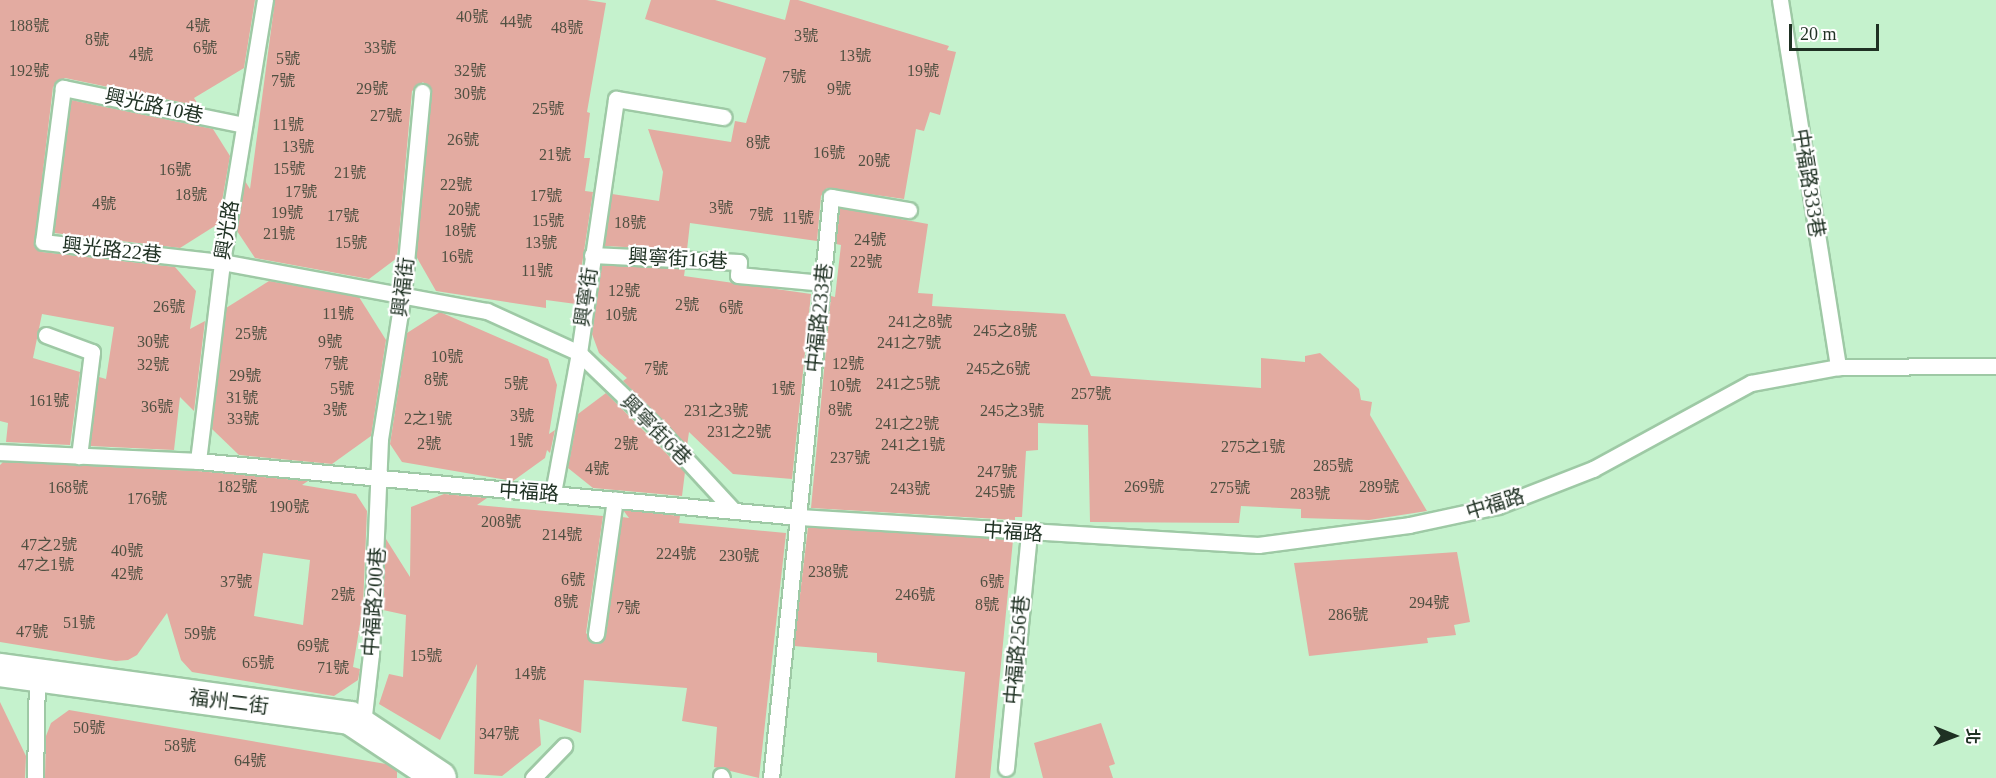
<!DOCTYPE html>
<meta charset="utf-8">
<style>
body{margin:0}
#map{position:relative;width:1996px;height:778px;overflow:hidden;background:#c5f2cd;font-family:"Times New Roman","Noto Sans TC",serif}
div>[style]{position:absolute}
.building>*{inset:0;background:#e3aba1}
.roads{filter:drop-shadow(2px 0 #9ec9a5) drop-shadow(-2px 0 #9ec9a5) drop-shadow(0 2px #9ec9a5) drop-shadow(0 -2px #9ec9a5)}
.service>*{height:15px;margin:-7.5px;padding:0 7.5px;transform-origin:7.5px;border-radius:7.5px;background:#fff}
.minor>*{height:32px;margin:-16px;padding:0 16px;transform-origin:16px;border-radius:16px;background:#fff}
span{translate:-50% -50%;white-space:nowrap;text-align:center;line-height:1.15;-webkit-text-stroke:4.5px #fff;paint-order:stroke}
.number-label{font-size:16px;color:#505042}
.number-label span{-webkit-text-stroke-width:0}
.street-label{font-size:20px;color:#1f3123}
.north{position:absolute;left:1924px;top:706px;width:60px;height:60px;-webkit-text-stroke:4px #fff;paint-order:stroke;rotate:91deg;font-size:16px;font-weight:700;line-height:24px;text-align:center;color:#1f3123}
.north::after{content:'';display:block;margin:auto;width:21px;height:27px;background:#1f3123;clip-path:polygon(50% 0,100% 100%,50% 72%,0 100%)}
.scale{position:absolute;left:1789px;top:24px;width:90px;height:27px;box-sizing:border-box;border:3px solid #1f3123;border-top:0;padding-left:8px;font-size:18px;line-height:21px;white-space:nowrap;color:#1f3123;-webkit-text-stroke:4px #fff;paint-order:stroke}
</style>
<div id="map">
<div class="building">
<div style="clip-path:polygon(0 0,255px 0,244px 68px,194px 98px,199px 106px,65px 78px,53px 87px,34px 246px,42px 252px,175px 267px,196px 291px,190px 329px,205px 321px,194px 411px,180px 397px,174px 450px,90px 446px,99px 377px,106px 379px,114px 327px,42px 314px,33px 358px,80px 372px,70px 445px,6px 442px,8px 423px,0 421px)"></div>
<div style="clip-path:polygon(275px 0,587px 0,606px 3px,587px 112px,590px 113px,584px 158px,590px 158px,585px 191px,593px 192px,576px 304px,546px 300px,546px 308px,436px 291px,416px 256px,432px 93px,423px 82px,412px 91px,397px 258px,369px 279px,255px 258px,237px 231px,245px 181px,250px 189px)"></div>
<div style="clip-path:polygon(651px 0,715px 0,785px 20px,790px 0,798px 0,949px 46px,947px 50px,956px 52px,940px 115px,930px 112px,924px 131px,916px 129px,904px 199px,827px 188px,821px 196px,817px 241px,690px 223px,687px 250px,604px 246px,612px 194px,659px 201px,663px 172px,648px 129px,731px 142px,735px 121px,746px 123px,766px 58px,645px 19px)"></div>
<div style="clip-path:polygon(71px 100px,213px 129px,230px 156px,218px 224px,180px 248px,54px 233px)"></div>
<div style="clip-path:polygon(840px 208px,928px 224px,918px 293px,933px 294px,932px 306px,1065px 314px,1091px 376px,1261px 388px,1261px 358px,1305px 362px,1305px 356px,1320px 353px,1359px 389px,1361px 400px,1372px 402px,1370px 415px,1427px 511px,1369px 520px,1301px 518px,1301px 509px,1241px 506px,1239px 523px,1090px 522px,1088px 425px,1038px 423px,1038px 450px,1026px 451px,1022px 517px,1015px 517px,1015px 520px,811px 508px,831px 296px,835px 297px,841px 245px,836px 244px)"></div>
<div style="clip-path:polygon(602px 265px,685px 269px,684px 276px,811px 294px,792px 479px,733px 474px,689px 432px,687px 446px,623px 381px,627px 378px,599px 353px,592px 334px)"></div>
<div style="clip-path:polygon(269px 281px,359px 297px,386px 340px,371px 436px,332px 464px,239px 455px,212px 429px,226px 308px)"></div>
<div style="clip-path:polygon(440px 312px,548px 359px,557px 385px,549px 434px,555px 430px,550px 453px,547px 450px,545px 458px,513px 481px,402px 462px,390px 444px,407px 333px)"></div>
<div style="clip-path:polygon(606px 393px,685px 472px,682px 496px,593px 488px,568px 468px,578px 414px)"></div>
<div style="clip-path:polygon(evenodd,3px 462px,197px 471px,308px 481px,302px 485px,356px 494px,367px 511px,363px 606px,353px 667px,360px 669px,358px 680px,334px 696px,192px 672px,181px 660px,167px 613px,137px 655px,128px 660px,116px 661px,0 642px,0 465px,3px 462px,263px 553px,310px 560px,303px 625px,254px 616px,263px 553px)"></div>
<div style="clip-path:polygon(444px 494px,487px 498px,477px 505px,603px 516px,586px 633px,595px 644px,606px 635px,622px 517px,629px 518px,623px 510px,680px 516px,679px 523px,786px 533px,759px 778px,714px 767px,717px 727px,682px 721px,687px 688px,584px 680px,581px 733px,539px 719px,541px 745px,502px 776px,474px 774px,477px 664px,440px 740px,379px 704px,389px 674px,403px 677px,406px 615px,383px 610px,386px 539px,410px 577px,411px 507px)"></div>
<div style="clip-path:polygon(808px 527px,1013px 540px,990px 778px,955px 778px,965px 672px,877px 662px,877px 653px,794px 646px)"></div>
<div style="clip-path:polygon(1457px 552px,1470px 622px,1454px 625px,1456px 635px,1427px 638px,1428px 643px,1309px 656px,1294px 563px)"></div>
<div style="clip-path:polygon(0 702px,26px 756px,25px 778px,0 778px)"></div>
<div style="clip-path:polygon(69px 710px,386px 764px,397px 771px,397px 778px,45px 778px,46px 736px,51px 723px)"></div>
<div style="clip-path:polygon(1101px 723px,1115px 764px,1109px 766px,1113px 778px,1043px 778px,1034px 743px)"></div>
</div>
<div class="roads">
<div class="service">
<div style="left:1780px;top:0;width:372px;rotate:81deg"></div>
<div style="left:244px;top:125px;width:185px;rotate:-168.4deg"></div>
<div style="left:63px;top:88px;width:155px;rotate:97.4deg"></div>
<div style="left:43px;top:242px;width:180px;rotate:6.4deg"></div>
<div style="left:222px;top:262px;width:269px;rotate:10.5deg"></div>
<div style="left:487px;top:311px;width:101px;rotate:24.5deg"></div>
<div style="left:579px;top:353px;width:112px;rotate:43.9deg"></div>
<div style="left:660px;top:431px;width:105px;rotate:47.3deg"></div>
<div style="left:592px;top:255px;width:147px;rotate:2.7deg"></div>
<div style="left:739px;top:262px;width:13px;rotate:94deg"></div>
<div style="left:738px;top:275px;width:84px;rotate:5.4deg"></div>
<div style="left:46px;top:335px;width:49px;rotate:20.3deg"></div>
<div style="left:92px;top:352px;width:105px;rotate:97.1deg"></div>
<div style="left:0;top:452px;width:198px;rotate:2.6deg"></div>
<div style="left:198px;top:461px;width:604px;rotate:5.32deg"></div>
<div style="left:799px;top:517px;width:460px;rotate:3.5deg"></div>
<div style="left:1258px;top:545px;width:152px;rotate:-7.5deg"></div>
<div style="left:1409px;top:525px;width:91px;rotate:-12.1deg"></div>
<div style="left:1498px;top:506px;width:102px;rotate:-21.3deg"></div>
<div style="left:1593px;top:469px;width:180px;rotate:-28.6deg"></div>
<div style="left:1751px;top:383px;width:88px;rotate:-10.4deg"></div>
<div style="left:1838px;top:367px;width:158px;rotate:-0.4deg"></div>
<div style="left:198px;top:461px;width:200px;rotate:-83.1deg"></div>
<div style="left:222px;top:262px;width:266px;rotate:-80.7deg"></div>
<div style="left:553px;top:493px;width:142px;rotate:-79.5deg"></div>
<div style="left:579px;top:353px;width:257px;rotate:-81.7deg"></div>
<div style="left:616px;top:99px;width:109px;rotate:9.5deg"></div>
<div style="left:596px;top:634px;width:136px;rotate:-82deg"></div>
<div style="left:363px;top:724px;width:70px;rotate:-83.5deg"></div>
<div style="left:371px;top:654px;width:215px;rotate:-87.6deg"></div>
<div style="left:380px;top:439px;width:147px;rotate:-81deg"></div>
<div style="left:403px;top:294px;width:203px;rotate:-84.6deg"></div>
<div style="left:1006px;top:768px;width:236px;rotate:-84.4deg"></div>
<div style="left:721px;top:776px;width:2px;rotate:63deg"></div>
<div style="left:35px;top:778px;width:101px;rotate:-88.9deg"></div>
<div style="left:533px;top:778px;width:45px;rotate:-45.9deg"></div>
<div style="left:771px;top:778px;width:584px;rotate:-84.1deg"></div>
<div style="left:831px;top:197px;width:79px;rotate:9.5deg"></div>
</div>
<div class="minor">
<div style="left:0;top:670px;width:353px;rotate:7.8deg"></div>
<div style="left:350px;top:718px;width:108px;rotate:33.7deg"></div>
</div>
</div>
<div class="number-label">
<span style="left:472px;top:17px">40號</span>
<span style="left:516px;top:22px">44號</span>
<span style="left:29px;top:26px">188號</span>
<span style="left:198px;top:26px">4號</span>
<span style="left:567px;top:28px">48號</span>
<span style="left:806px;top:36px">3號</span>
<span style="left:97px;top:40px">8號</span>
<span style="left:205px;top:48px">6號</span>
<span style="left:380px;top:48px">33號</span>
<span style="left:141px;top:55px">4號</span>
<span style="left:855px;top:56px">13號</span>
<span style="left:288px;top:59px">5號</span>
<span style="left:29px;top:71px">192號</span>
<span style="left:470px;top:71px">32號</span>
<span style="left:923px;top:71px">19號</span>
<span style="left:794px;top:77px">7號</span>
<span style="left:283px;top:81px">7號</span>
<span style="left:372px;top:89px">29號</span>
<span style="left:839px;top:89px">9號</span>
<span style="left:470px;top:94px">30號</span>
<span style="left:548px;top:109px">25號</span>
<span style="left:386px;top:116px">27號</span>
<span style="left:288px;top:125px">11號</span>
<span style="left:463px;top:140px">26號</span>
<span style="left:758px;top:143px">8號</span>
<span style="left:298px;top:147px">13號</span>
<span style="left:829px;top:153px">16號</span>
<span style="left:555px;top:155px">21號</span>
<span style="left:874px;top:161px">20號</span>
<span style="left:289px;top:169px">15號</span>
<span style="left:175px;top:170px">16號</span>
<span style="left:350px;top:173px">21號</span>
<span style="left:456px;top:185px">22號</span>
<span style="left:301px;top:192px">17號</span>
<span style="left:191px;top:195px">18號</span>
<span style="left:546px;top:196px">17號</span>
<span style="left:104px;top:204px">4號</span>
<span style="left:721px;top:208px">3號</span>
<span style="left:464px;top:210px">20號</span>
<span style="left:287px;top:213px">19號</span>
<span style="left:761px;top:215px">7號</span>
<span style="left:343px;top:216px">17號</span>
<span style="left:798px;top:218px">11號</span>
<span style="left:548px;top:221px">15號</span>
<span style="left:630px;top:223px">18號</span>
<span style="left:460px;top:231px">18號</span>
<span style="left:279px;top:234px">21號</span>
<span style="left:870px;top:240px">24號</span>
<span style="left:351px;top:243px">15號</span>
<span style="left:541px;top:243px">13號</span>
<span style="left:457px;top:257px">16號</span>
<span style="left:866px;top:262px">22號</span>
<span style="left:537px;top:271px">11號</span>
<span style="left:624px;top:291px">12號</span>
<span style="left:687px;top:305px">2號</span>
<span style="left:169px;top:307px">26號</span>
<span style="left:731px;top:308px">6號</span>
<span style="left:338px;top:314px">11號</span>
<span style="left:621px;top:315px">10號</span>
<span style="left:920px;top:322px">241之8號</span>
<span style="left:1005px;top:331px">245之8號</span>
<span style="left:251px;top:334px">25號</span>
<span style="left:153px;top:342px">30號</span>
<span style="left:330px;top:342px">9號</span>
<span style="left:909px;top:343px">241之7號</span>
<span style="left:447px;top:357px">10號</span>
<span style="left:336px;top:364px">7號</span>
<span style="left:848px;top:364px">12號</span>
<span style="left:153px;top:365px">32號</span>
<span style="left:656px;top:369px">7號</span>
<span style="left:998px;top:369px">245之6號</span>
<span style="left:245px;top:376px">29號</span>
<span style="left:436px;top:380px">8號</span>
<span style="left:516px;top:384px">5號</span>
<span style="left:908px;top:384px">241之5號</span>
<span style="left:845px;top:386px">10號</span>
<span style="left:342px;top:389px">5號</span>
<span style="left:783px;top:389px">1號</span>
<span style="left:1091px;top:394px">257號</span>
<span style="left:242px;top:398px">31號</span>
<span style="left:49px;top:401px">161號</span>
<span style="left:157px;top:407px">36號</span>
<span style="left:335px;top:410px">3號</span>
<span style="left:840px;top:410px">8號</span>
<span style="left:716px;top:411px">231之3號</span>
<span style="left:1012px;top:411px">245之3號</span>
<span style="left:522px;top:416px">3號</span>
<span style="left:243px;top:419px">33號</span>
<span style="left:428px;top:419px">2之1號</span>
<span style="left:907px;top:424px">241之2號</span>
<span style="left:739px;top:432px">231之2號</span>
<span style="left:521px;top:441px">1號</span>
<span style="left:429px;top:444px">2號</span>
<span style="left:626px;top:444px">2號</span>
<span style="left:913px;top:445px">241之1號</span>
<span style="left:1253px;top:447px">275之1號</span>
<span style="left:850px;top:458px">237號</span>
<span style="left:1333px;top:466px">285號</span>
<span style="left:597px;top:469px">4號</span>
<span style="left:997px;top:472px">247號</span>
<span style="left:237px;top:487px">182號</span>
<span style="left:1144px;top:487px">269號</span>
<span style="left:1379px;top:487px">289號</span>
<span style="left:68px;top:488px">168號</span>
<span style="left:1230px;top:488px">275號</span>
<span style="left:910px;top:489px">243號</span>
<span style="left:995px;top:492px">245號</span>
<span style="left:1310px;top:494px">283號</span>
<span style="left:147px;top:499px">176號</span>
<span style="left:289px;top:507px">190號</span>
<span style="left:501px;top:522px">208號</span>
<span style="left:562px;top:535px">214號</span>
<span style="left:49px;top:545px">47之2號</span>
<span style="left:127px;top:551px">40號</span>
<span style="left:676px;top:554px">224號</span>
<span style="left:739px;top:556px">230號</span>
<span style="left:46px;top:565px">47之1號</span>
<span style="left:828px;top:572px">238號</span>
<span style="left:127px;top:574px">42號</span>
<span style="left:573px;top:580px">6號</span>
<span style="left:236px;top:582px">37號</span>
<span style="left:992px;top:582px">6號</span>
<span style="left:343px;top:595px">2號</span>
<span style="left:915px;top:595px">246號</span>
<span style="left:566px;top:602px">8號</span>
<span style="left:1429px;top:603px">294號</span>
<span style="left:987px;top:605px">8號</span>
<span style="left:628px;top:608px">7號</span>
<span style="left:1348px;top:615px">286號</span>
<span style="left:79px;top:623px">51號</span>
<span style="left:32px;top:632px">47號</span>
<span style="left:200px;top:634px">59號</span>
<span style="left:313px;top:646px">69號</span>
<span style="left:426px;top:656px">15號</span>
<span style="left:258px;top:663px">65號</span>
<span style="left:333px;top:668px">71號</span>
<span style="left:530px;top:674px">14號</span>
<span style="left:89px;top:728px">50號</span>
<span style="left:499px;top:734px">347號</span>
<span style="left:180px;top:746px">58號</span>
<span style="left:250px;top:761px">64號</span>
</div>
<div class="street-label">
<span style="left:154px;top:106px;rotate:12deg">興光路10巷</span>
<span style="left:1809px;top:183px;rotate:81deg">中福路333巷</span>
<span style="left:227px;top:230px;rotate:-81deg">興光路</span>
<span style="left:112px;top:250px;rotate:6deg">興光路22巷</span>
<span style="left:678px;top:259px;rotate:3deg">興寧街16巷</span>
<span style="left:403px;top:287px;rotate:-83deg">興福街</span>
<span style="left:586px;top:297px;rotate:-82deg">興寧街</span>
<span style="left:819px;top:318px;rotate:-84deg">中福路233巷</span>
<span style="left:656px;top:430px;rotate:45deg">興寧街6巷</span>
<span style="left:529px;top:492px;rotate:4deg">中福路</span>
<span style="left:1495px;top:504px;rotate:-17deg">中福路</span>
<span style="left:1013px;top:532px;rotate:4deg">中福路</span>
<span style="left:374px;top:602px;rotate:-86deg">中福路200巷</span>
<span style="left:1017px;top:650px;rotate:-85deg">中福路256巷</span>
<span style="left:229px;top:702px;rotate:7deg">福州二街</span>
</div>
<div class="north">北</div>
<div class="scale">20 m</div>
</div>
